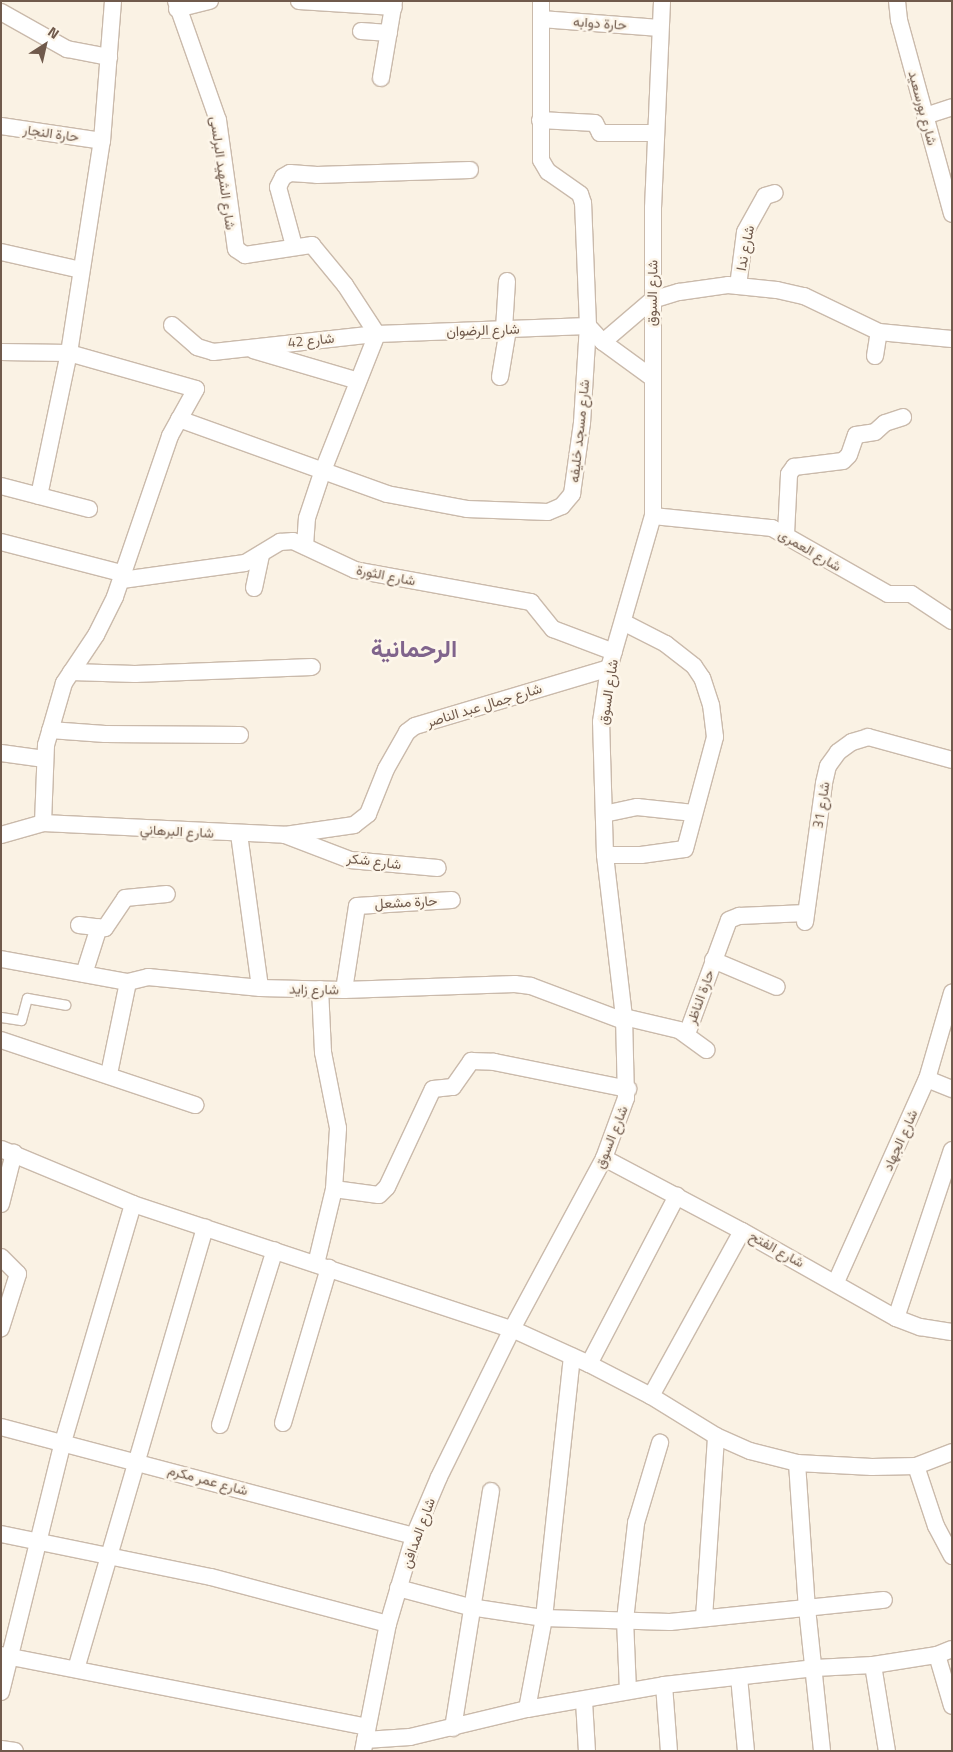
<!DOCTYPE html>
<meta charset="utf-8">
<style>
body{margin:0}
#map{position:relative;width:953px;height:1752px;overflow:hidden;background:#faf2e4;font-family:"Titillium Web",Vazirmatn,sans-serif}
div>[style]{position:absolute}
.roads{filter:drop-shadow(1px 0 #cabaab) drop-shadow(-1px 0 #cabaab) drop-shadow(0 1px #cabaab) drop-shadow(0 -1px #cabaab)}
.service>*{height:9px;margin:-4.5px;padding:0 4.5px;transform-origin:4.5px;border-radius:4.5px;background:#fff}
.minor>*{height:16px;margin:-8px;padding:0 8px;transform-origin:8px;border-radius:8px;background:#fff}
span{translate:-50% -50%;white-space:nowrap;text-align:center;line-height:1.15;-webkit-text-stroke:5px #fdf6ea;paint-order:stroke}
.street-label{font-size:14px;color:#705a4c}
.town-label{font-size:24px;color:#80648c;font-weight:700}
.frame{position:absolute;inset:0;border:2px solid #705a4c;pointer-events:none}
.north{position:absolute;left:20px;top:20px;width:50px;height:50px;-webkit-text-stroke:4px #fdf6ea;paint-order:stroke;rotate:35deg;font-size:14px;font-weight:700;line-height:20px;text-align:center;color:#705a4c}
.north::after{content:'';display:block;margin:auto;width:18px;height:22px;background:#705a4c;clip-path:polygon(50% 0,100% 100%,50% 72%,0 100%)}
</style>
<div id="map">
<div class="roads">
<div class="service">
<div style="left:1px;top:1017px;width:20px;rotate:9deg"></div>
<div style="left:21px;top:1020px;width:23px;rotate:-75deg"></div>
<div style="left:27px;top:998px;width:39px;rotate:10deg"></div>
</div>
<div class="minor">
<div style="left:176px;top:1px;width:126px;rotate:70.6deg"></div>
<div style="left:218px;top:120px;width:130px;rotate:82.1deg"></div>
<div style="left:236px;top:249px;width:11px;rotate:34deg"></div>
<div style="left:245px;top:255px;width:68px;rotate:-8.5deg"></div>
<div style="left:312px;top:245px;width:52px;rotate:50.5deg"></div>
<div style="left:345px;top:285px;width:59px;rotate:56.9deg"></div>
<div style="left:299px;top:1px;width:95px;rotate:3.6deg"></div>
<div style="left:897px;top:1px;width:19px;rotate:84deg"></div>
<div style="left:899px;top:20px;width:201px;rotate:74.7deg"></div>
<div style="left:177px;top:9px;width:34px;rotate:-14deg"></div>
<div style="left:1px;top:12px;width:76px;rotate:29.3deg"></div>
<div style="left:67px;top:49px;width:43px;rotate:10.8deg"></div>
<div style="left:541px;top:19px;width:119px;rotate:4.3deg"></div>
<div style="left:361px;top:31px;width:28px;rotate:4deg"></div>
<div style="left:381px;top:78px;width:78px;rotate:-80.4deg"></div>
<div style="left:925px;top:116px;width:28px;rotate:-18deg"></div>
<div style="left:540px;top:120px;width:55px;rotate:3.1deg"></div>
<div style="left:595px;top:123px;width:11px;rotate:63deg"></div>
<div style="left:600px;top:133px;width:56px"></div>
<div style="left:1px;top:126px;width:102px;rotate:8.4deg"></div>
<div style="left:294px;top:246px;width:61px;rotate:-105.2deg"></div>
<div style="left:278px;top:187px;width:11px;rotate:-63deg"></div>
<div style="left:283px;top:177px;width:8px;rotate:-30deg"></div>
<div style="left:290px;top:173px;width:27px;rotate:4deg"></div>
<div style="left:317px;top:175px;width:153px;rotate:-1.9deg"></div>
<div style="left:1px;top:252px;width:82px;rotate:12.7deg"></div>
<div style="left:738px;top:286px;width:54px;rotate:-82.6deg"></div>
<div style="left:745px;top:232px;width:41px;rotate:-60.9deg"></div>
<div style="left:765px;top:196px;width:10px;rotate:-17deg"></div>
<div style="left:172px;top:325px;width:33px;rotate:41deg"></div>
<div style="left:197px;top:347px;width:17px;rotate:17deg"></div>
<div style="left:213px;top:352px;width:165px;rotate:-6.3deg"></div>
<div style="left:377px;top:334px;width:211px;rotate:-2.2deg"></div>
<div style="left:588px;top:326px;width:22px;rotate:47deg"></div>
<div style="left:603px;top:342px;width:59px;rotate:36.1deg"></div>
<div style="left:504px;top:329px;width:48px;rotate:-86.4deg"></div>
<div style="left:603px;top:342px;width:65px;rotate:-40.6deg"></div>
<div style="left:652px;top:300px;width:28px;rotate:-17deg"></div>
<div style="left:679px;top:292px;width:49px;rotate:-8.1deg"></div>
<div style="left:728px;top:285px;width:49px;rotate:5.8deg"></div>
<div style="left:777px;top:290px;width:28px;rotate:13deg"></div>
<div style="left:804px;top:296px;width:83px;rotate:25.6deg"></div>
<div style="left:879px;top:332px;width:73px;rotate:5.5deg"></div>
<div style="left:253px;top:350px;width:109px;rotate:16.4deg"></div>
<div style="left:1px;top:352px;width:68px;rotate:0.8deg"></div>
<div style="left:69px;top:353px;width:132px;rotate:15.8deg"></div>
<div style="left:196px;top:389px;width:54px;rotate:119deg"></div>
<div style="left:170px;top:436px;width:170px;rotate:108.9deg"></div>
<div style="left:115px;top:597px;width:42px;rotate:116.6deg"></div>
<div style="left:96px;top:635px;width:58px;rotate:123.7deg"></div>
<div style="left:64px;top:683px;width:65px;rotate:106.2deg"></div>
<div style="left:46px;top:745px;width:78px;rotate:92.2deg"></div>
<div style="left:875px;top:356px;width:24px;rotate:-81deg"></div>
<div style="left:500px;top:377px;width:49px;rotate:-80.5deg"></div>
<div style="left:179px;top:419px;width:221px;rotate:19.8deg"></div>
<div style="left:387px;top:494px;width:81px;rotate:10.6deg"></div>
<div style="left:467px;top:509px;width:81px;rotate:2.1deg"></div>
<div style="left:548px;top:512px;width:15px;rotate:-23deg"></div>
<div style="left:562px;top:506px;width:16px;rotate:-50deg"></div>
<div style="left:572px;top:494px;width:72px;rotate:-82deg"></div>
<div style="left:582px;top:423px;width:97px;rotate:-86.5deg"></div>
<div style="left:588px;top:326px;width:123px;rotate:-92.3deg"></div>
<div style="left:583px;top:203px;width:9px;rotate:-108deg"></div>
<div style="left:580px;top:194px;width:39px;rotate:-145deg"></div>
<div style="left:548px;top:172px;width:14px;rotate:-120deg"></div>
<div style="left:541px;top:160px;width:159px;rotate:-90deg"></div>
<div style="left:1px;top:486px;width:91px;rotate:14.6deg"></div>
<div style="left:39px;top:496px;width:146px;rotate:-78.2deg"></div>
<div style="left:69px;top:353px;width:215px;rotate:-81.2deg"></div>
<div style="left:102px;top:141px;width:140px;rotate:-85.5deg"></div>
<div style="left:653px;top:516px;width:120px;rotate:5.8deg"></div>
<div style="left:772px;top:528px;width:133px;rotate:29.6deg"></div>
<div style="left:888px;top:594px;width:23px"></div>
<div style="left:911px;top:594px;width:49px;rotate:33.4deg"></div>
<div style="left:786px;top:534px;width:60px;rotate:-87.1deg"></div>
<div style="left:789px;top:474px;width:9px;rotate:-54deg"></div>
<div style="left:794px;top:467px;width:49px;rotate:-7deg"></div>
<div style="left:843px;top:461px;width:8px;rotate:-45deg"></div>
<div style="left:849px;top:455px;width:21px;rotate:-71deg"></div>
<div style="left:856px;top:435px;width:19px;rotate:-9deg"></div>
<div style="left:875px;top:432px;width:13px;rotate:-42deg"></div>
<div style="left:885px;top:423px;width:19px;rotate:-18deg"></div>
<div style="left:1px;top:542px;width:128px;rotate:14.5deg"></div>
<div style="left:305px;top:546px;width:28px;rotate:-86deg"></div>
<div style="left:307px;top:518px;width:47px;rotate:-71.6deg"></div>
<div style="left:322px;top:473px;width:149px;rotate:-68.4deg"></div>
<div style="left:122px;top:580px;width:124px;rotate:-7.9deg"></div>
<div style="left:245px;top:563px;width:41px;rotate:-31deg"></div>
<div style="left:280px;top:542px;width:13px;rotate:-4deg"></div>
<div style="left:293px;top:541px;width:68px;rotate:25.1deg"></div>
<div style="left:355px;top:570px;width:179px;rotate:10.3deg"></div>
<div style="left:531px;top:602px;width:35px;rotate:51deg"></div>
<div style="left:553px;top:629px;width:65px;rotate:20.7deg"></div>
<div style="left:254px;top:588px;width:35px;rotate:-78deg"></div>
<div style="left:71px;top:672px;width:64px;rotate:1.8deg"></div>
<div style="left:135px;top:674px;width:177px;rotate:-2.3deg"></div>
<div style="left:50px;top:730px;width:55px;rotate:4.2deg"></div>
<div style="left:105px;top:734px;width:135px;rotate:0.4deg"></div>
<div style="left:1px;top:753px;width:44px;rotate:7.8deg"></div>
<div style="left:604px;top:814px;width:34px;rotate:-12deg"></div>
<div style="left:637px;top:807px;width:57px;rotate:6deg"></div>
<div style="left:239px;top:834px;width:155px;rotate:82.2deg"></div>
<div style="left:1px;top:835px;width:44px;rotate:-15.9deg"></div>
<div style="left:43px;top:823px;width:242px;rotate:2.8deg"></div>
<div style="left:285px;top:835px;width:70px;rotate:-8.2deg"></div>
<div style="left:354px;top:825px;width:18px;rotate:-38deg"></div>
<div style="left:368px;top:814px;width:48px;rotate:-68.2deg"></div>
<div style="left:386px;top:769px;width:43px;rotate:-60.4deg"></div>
<div style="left:407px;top:732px;width:10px;rotate:-37deg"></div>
<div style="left:415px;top:726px;width:202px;rotate:-16.6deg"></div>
<div style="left:285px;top:835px;width:70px;rotate:21deg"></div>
<div style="left:350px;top:860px;width:88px;rotate:5.2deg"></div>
<div style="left:605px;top:855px;width:36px"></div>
<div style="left:641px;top:855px;width:44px;rotate:-7.8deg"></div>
<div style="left:685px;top:849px;width:116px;rotate:-75deg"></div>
<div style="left:715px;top:737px;width:32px;rotate:-97deg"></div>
<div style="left:711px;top:705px;width:28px;rotate:-108deg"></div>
<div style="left:702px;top:678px;width:14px;rotate:-124deg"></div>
<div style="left:694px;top:666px;width:36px;rotate:-142deg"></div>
<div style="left:666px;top:644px;width:46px;rotate:-152.9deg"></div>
<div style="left:805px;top:922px;width:140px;rotate:-82.2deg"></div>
<div style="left:824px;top:783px;width:17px;rotate:-77deg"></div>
<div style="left:828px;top:766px;width:17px;rotate:-54deg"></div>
<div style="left:838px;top:752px;width:17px;rotate:-36deg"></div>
<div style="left:852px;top:742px;width:17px;rotate:-17deg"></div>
<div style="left:868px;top:737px;width:87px;rotate:15.3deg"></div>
<div style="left:79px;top:925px;width:26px;rotate:7deg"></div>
<div style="left:105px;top:928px;width:36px;rotate:-56deg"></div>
<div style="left:125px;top:898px;width:42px;rotate:-5.4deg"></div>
<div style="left:1px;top:959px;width:129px;rotate:10.3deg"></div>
<div style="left:128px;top:982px;width:21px;rotate:-14deg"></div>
<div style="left:148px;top:977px;width:113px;rotate:5.6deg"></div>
<div style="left:260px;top:988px;width:84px;rotate:1.4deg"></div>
<div style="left:344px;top:990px;width:171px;rotate:-2deg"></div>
<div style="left:515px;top:984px;width:16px;rotate:7deg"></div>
<div style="left:531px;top:986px;width:99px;rotate:20.6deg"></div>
<div style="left:713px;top:960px;width:69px;rotate:22.9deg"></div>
<div style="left:84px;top:974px;width:49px;rotate:-72.3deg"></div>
<div style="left:344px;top:990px;width:85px;rotate:-81.2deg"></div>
<div style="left:357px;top:906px;width:95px;rotate:-3.6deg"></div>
<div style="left:624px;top:1017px;width:57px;rotate:13.3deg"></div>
<div style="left:679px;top:1030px;width:34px;rotate:36deg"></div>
<div style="left:687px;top:1034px;width:121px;rotate:-69.8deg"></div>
<div style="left:729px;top:920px;width:11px;rotate:-22deg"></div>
<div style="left:739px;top:916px;width:67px;rotate:-2.6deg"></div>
<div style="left:1px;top:1040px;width:205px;rotate:18.5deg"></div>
<div style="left:109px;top:1074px;width:94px;rotate:-78.3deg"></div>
<div style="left:927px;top:1079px;width:27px;rotate:22deg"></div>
<div style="left:1px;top:1149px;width:143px;rotate:22.6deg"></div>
<div style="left:133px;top:1204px;width:399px;rotate:18.3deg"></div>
<div style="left:512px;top:1329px;width:85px;rotate:24.4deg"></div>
<div style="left:589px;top:1364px;width:70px;rotate:27.3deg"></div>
<div style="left:651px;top:1396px;width:76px;rotate:31.6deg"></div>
<div style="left:716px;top:1436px;width:37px;rotate:24deg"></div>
<div style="left:750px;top:1451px;width:49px;rotate:14.3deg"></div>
<div style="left:797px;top:1463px;width:75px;rotate:3.1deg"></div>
<div style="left:872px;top:1467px;width:44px;rotate:-1.3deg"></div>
<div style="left:916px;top:1466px;width:39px;rotate:-21deg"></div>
<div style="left:604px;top:1158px;width:156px;rotate:27.9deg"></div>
<div style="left:742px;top:1231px;width:177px;rotate:29.5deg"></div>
<div style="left:896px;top:1318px;width:26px;rotate:21deg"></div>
<div style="left:920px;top:1327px;width:32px;rotate:9deg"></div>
<div style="left:334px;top:1189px;width:45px;rotate:7.6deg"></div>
<div style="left:379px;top:1195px;width:11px;rotate:-45deg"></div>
<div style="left:387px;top:1187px;width:108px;rotate:-64.9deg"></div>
<div style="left:433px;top:1089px;width:20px;rotate:-6deg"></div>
<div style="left:453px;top:1087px;width:32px;rotate:-55deg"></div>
<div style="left:471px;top:1061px;width:23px;rotate:2deg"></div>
<div style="left:494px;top:1062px;width:137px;rotate:11.4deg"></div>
<div style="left:1px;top:1204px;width:53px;rotate:-75.7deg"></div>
<div style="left:1px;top:1257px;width:24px;rotate:45deg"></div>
<div style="left:18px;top:1274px;width:57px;rotate:107.5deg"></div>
<div style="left:316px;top:1264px;width:77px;rotate:-76.5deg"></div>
<div style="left:334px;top:1189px;width:61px;rotate:-86.2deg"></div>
<div style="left:338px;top:1128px;width:77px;rotate:-101.2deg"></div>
<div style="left:323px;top:1052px;width:63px;rotate:-92.7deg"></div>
<div style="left:836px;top:1282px;width:222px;rotate:-65.9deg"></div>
<div style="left:927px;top:1079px;width:90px;rotate:-73.8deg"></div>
<div style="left:896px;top:1318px;width:177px;rotate:-71.6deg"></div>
<div style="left:589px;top:1364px;width:190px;rotate:-62.4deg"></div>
<div style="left:651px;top:1396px;width:188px;rotate:-61.1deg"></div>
<div style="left:283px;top:1423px;width:162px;rotate:-73.5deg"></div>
<div style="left:220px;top:1425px;width:183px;rotate:-72.6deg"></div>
<div style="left:1px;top:1427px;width:427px;rotate:14.8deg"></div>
<div style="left:797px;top:1463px;width:145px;rotate:86.1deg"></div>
<div style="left:807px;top:1608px;width:144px;rotate:84deg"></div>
<div style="left:916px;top:1466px;width:63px;rotate:71.6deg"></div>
<div style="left:936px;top:1526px;width:34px;rotate:62deg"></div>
<div style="left:1px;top:1534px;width:214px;rotate:11.6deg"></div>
<div style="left:211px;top:1577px;width:183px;rotate:14.9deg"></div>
<div style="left:398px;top:1588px;width:74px;rotate:14.8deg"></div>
<div style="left:470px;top:1607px;width:75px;rotate:8.5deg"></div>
<div style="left:544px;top:1618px;width:126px;rotate:1.8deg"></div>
<div style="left:670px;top:1622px;width:215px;rotate:-5.9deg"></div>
<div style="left:704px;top:1618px;width:182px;rotate:-86.2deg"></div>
<div style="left:1px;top:1655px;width:373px;rotate:11.1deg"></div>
<div style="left:937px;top:1655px;width:53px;rotate:73.6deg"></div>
<div style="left:873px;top:1665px;width:87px;rotate:80.8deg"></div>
<div style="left:76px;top:1669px;width:460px;rotate:-73.7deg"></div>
<div style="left:739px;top:1677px;width:74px;rotate:84.6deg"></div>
<div style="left:664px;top:1685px;width:66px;rotate:85.7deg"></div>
<div style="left:628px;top:1691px;width:71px;rotate:-92.4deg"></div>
<div style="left:625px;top:1620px;width:98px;rotate:-83.5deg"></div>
<div style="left:636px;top:1523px;width:84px;rotate:-73.3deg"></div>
<div style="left:1px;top:1692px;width:258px;rotate:-76.1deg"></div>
<div style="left:63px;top:1442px;width:248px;rotate:-73.6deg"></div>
<div style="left:584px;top:1701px;width:50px;rotate:86.6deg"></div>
<div style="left:527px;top:1709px;width:93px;rotate:-79.4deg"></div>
<div style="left:544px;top:1618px;width:263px;rotate:-83.9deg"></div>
<div style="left:453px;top:1728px;width:240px;rotate:-80.9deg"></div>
<div style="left:365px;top:1740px;width:45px;rotate:-3.8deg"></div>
<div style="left:410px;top:1737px;width:120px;rotate:-13.5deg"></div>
<div style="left:527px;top:1709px;width:139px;rotate:-9.9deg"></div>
<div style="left:664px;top:1685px;width:152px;rotate:-6.4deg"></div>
<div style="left:815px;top:1668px;width:58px;rotate:-3deg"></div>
<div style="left:873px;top:1665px;width:65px;rotate:-8.9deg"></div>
<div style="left:937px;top:1655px;width:16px;rotate:-22deg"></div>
<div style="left:1px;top:1749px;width:14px;rotate:8deg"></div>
<div style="left:363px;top:1751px;width:129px;rotate:-78.9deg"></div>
<div style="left:388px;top:1624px;width:92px;rotate:-73.5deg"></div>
<div style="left:414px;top:1536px;width:64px;rotate:-67deg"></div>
<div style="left:439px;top:1477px;width:165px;rotate:-63.7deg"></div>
<div style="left:512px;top:1329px;width:194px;rotate:-61.7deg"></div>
<div style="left:604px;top:1158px;width:64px;rotate:-69.9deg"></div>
<div style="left:626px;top:1098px;width:81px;rotate:-91.4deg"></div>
<div style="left:624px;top:1017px;width:163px;rotate:-96.7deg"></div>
<div style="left:605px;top:855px;width:133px;rotate:-91.7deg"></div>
<div style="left:601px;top:722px;width:55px;rotate:-81.6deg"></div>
<div style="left:609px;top:668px;width:158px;rotate:-73.9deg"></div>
<div style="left:653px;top:516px;width:308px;rotate:-90deg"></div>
<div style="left:653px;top:208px;width:207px;rotate:-87.5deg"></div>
</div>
</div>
<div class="street-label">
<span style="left:600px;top:23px;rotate:4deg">حارة دوابه</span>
<span style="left:923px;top:108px;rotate:75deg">شارع بورسعيد</span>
<span style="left:51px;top:133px;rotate:8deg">حارة النجار</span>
<span style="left:223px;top:173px;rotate:82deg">شارع الشهيد البرلسى</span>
<span style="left:745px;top:248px;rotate:-79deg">شارع ندا</span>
<span style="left:652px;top:293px;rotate:-89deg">شارع السوق</span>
<span style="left:483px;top:330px;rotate:-2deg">شارع الرضوان</span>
<span style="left:311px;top:340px;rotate:-6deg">شارع 42</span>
<span style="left:579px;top:431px;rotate:-84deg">شارع مسجد خليفه</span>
<span style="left:810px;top:550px;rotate:30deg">شارع العمرى</span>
<span style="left:386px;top:575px;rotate:11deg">شارع الثورة</span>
<span style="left:608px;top:692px;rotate:-81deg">شارع السوق</span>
<span style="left:484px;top:705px;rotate:-17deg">شارع جمال عبد الناصر</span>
<span style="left:821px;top:805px;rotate:-81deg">شارع 31</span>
<span style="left:177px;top:831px;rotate:3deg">شارع البرهاني</span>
<span style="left:374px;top:861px;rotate:7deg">شارع شكر</span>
<span style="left:406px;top:902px;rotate:-3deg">حارة مشعل</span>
<span style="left:314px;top:989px;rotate:1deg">شارع زايد</span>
<span style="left:700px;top:997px;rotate:-70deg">حارة الناظر</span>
<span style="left:611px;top:1137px;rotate:-68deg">شارع السوق</span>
<span style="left:900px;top:1140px;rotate:-66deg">شارع الجهاد</span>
<span style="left:777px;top:1249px;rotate:29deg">شارع الفتح</span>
<span style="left:208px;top:1480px;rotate:15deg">شارع عمر مكرم</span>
<span style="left:418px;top:1533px;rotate:-70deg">شارع المدافن</span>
</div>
<div class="town-label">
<span style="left:414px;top:649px">الرحمانية</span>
</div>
<div class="frame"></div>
<div class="north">N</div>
</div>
